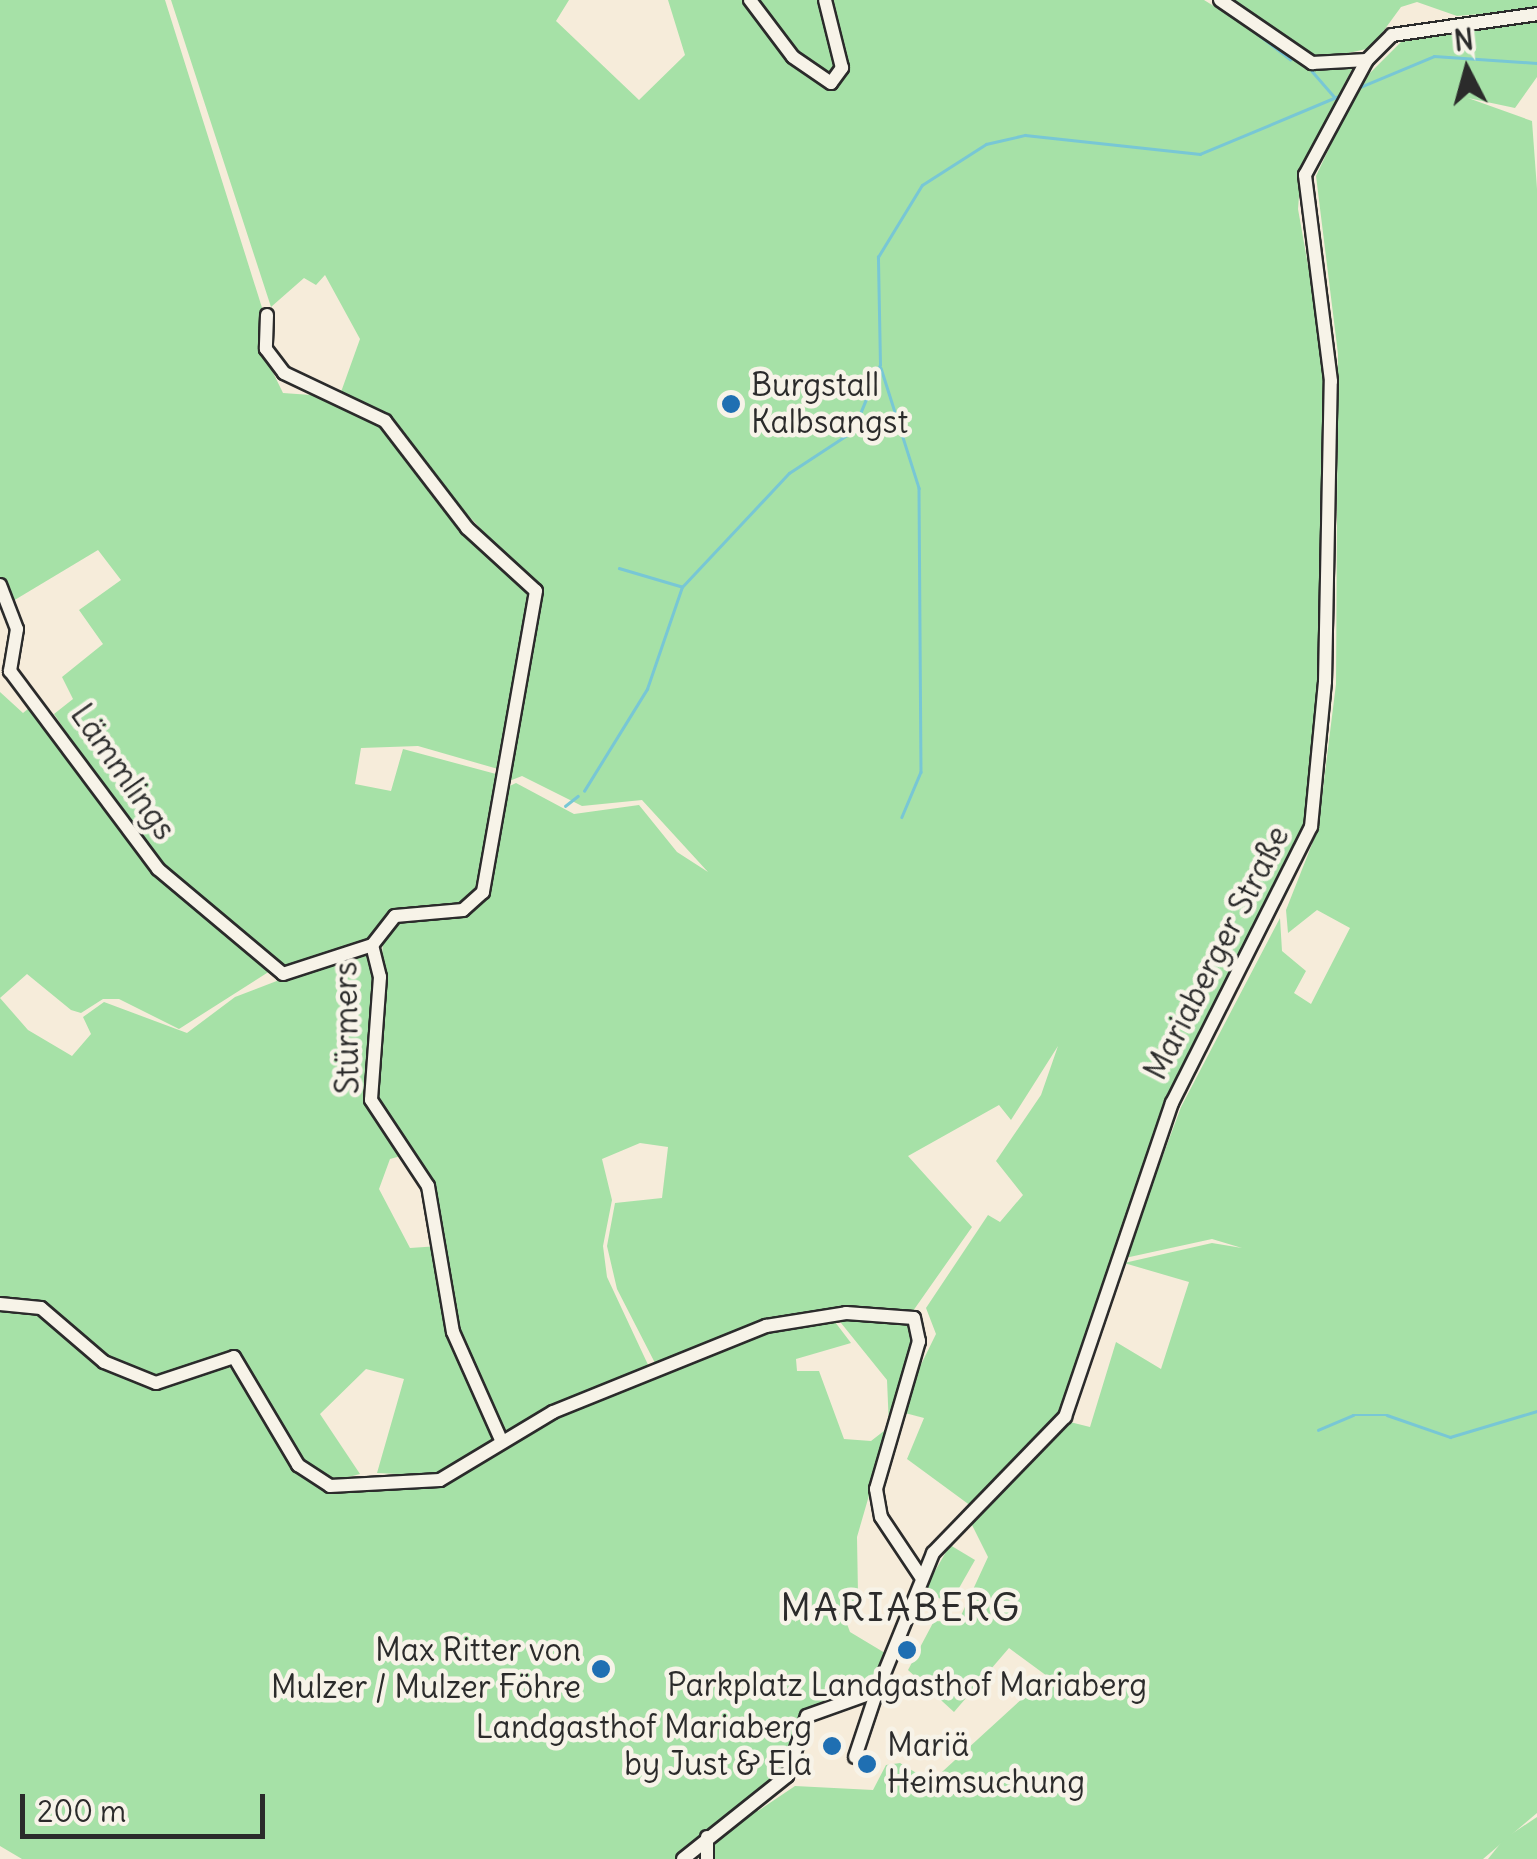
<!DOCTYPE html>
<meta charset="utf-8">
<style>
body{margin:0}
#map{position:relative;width:1537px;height:1859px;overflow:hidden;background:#f6ecda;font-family:Delius,sans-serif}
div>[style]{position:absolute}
.green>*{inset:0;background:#a6e1a7}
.stream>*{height:2.5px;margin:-1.25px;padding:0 1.25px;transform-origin:1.25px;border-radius:1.25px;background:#78c7d5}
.roads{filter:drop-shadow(2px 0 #2b2b2b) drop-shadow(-2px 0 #2b2b2b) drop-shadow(0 2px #2b2b2b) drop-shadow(0 -2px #2b2b2b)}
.minor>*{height:12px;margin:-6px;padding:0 6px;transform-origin:6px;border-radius:6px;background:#f7f3e8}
.dots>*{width:28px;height:28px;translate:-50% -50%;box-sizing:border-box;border:5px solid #f7f3e8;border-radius:50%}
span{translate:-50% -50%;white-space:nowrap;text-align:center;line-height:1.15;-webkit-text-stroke:9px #f7f3e8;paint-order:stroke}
.poi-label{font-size:32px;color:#2b2b2b}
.left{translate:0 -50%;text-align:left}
.right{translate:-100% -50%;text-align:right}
.street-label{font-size:32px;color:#2b2b2b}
.quarter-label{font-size:38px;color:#2b2b2b;letter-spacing:2.5px}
.north{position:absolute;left:1417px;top:20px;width:100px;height:100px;-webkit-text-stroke:8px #f7f3e8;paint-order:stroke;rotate:354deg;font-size:28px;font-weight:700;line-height:40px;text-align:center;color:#2b2b2b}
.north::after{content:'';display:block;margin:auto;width:35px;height:45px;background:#2b2b2b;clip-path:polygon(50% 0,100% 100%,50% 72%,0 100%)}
.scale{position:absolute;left:20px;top:1794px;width:245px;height:45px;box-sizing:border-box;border:5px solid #2b2b2b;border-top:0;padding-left:12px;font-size:30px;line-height:35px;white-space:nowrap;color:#2b2b2b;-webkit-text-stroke:8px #f7f3e8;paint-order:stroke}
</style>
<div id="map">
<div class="green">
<div style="clip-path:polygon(0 0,165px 0,264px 314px,262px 350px,283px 393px,339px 397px,383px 423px,443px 502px,534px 592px,498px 769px,418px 746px,361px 748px,355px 784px,391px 791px,403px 749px,496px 774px,479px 891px,462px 906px,394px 912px,366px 940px,284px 969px,159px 867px,54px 714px,73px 699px,62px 677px,103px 644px,79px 610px,121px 580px,98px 550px,13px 601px,0 580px)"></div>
<div style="clip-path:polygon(171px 0,569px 0,556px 21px,639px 100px,685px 55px,668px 0,747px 0,807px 77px,829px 86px,844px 75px,827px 0,1204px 0,1317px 70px,1352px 69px,1301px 171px,1298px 209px,1324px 355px,1320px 684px,1307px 826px,1147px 1159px,1059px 1415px,971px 1506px,907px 1459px,924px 1418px,905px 1413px,909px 1389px,936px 1334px,926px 1308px,988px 1215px,1000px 1222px,1023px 1195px,996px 1161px,1041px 1095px,1058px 1046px,1011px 1120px,999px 1105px,908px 1156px,972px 1227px,913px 1311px,765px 1323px,655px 1363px,617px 1289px,607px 1246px,615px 1203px,662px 1198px,668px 1147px,640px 1143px,602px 1159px,612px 1200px,603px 1246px,607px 1277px,650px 1369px,502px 1437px,466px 1366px,431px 1185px,373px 1099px,384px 925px,476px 906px,499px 791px,516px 783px,574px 814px,639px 805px,677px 852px,708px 872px,642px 800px,582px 806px,522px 776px,499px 785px,538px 590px,366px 406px,341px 392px,360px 339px,325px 275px,316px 285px,304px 278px,271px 307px)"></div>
<div style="clip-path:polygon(753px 0,823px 0,837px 79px,815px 74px)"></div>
<div style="clip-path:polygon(1225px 0,1537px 0,1537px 9px,1457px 16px,1417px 2px,1401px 7px,1371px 48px,1312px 61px)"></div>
<div style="clip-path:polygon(1537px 21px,1537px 77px,1515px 108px,1468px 98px,1532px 121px,1537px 189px,1537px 1813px,1483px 1859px,713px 1859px,713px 1837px,752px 1804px,758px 1811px,795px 1786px,873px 1790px,886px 1765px,900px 1763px,931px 1782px,1047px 1676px,1009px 1648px,954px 1712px,908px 1670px,934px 1621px,958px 1622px,988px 1557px,971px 1523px,1070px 1422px,1090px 1427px,1116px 1342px,1161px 1369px,1189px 1282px,1124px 1263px,1212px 1243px,1242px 1248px,1212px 1239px,1125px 1258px,1181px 1107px,1280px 918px,1282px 951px,1306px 971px,1294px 993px,1311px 1004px,1350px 928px,1317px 910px,1288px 933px,1286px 910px,1318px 829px,1336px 684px,1338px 354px,1316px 176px,1360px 83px,1406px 37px)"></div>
<div style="clip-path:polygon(0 692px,23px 713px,34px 704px,144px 859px,270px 971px,179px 1029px,119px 999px,103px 999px,81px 1013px,71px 1010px,27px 974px,0 998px,28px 1030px,72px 1056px,91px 1034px,83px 1017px,104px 1002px,187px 1033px,235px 997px,365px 947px,376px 957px,366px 1088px,408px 1154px,390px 1159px,379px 1189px,410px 1248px,439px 1246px,461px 1368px,496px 1442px,439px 1476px,377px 1473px,404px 1379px,366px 1369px,320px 1414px,360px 1474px,330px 1482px,308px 1471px,235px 1353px,156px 1377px,106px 1359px,44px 1304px,0 1300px)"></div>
<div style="clip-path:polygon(0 1309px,39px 1311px,101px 1364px,155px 1387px,221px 1359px,252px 1390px,295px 1466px,322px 1488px,372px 1480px,430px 1488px,555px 1416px,767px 1328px,832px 1318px,851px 1343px,796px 1359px,797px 1371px,819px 1371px,844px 1439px,871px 1441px,889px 1427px,887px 1380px,837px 1318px,912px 1322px,914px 1340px,857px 1537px,858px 1594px,844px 1616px,850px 1632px,890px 1656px,872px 1689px,803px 1714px,784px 1773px,678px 1859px,22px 1859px,0 1846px)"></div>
<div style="clip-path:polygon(950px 1545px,975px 1560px,950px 1604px,924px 1590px)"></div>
<div style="clip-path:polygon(1537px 1817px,1537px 1859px,1488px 1859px,1504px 1839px)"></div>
</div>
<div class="stream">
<div style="left:1242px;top:22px;width:61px;rotate:37.6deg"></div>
<div style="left:1312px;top:71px;width:33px;rotate:49deg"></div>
<div style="left:1358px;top:88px;width:82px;rotate:-22.8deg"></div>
<div style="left:1434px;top:56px;width:103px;rotate:3.9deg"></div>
<div style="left:881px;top:368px;width:126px;rotate:72.4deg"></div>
<div style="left:919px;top:488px;width:284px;rotate:89.6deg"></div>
<div style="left:921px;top:772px;width:49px;rotate:112.9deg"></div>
<div style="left:619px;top:568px;width:64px;rotate:16.4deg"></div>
<div style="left:584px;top:791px;width:120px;rotate:-58.3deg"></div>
<div style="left:647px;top:689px;width:108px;rotate:-71.1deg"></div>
<div style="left:682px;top:587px;width:156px;rotate:-46.8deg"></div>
<div style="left:789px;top:473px;width:77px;rotate:-33.3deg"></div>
<div style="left:853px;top:431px;width:71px;rotate:-67.8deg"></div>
<div style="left:880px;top:365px;width:108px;rotate:-91.1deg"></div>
<div style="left:878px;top:257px;width:84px;rotate:-58.6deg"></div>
<div style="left:922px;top:185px;width:76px;rotate:-32.6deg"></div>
<div style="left:986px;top:144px;width:40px;rotate:-13deg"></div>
<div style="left:1025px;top:135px;width:176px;rotate:6.2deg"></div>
<div style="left:1200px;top:154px;width:153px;rotate:-22.7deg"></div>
<div style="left:565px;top:806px;width:16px;rotate:-38deg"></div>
<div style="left:1318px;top:1430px;width:38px;rotate:-23deg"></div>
<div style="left:1353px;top:1415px;width:34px"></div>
<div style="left:1387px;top:1415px;width:67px;rotate:19.2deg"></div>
<div style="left:1450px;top:1437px;width:91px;rotate:-16.6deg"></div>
</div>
<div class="roads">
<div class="minor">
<div style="left:750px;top:0;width:71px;rotate:53deg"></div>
<div style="left:793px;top:57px;width:46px;rotate:34.4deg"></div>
<div style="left:831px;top:83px;width:19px;rotate:-54deg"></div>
<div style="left:842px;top:68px;width:70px;rotate:-104deg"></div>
<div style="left:1220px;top:0;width:112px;rotate:34.4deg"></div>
<div style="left:1312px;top:63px;width:55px;rotate:-3.1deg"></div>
<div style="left:267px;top:315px;width:34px;rotate:92deg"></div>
<div style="left:266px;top:349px;width:30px;rotate:53deg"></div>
<div style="left:284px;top:373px;width:112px;rotate:25.4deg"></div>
<div style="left:385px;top:421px;width:135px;rotate:52.5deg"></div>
<div style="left:467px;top:528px;width:93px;rotate:42.4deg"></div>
<div style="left:536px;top:591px;width:306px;rotate:100deg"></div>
<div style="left:483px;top:892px;width:27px;rotate:138deg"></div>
<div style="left:463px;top:910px;width:68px;rotate:175deg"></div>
<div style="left:395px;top:916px;width:37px;rotate:128deg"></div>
<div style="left:0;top:585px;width:47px;rotate:68.9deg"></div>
<div style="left:17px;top:629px;width:43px;rotate:99.5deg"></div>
<div style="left:10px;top:671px;width:247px;rotate:53.2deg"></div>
<div style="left:158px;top:869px;width:163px;rotate:40deg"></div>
<div style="left:283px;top:974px;width:94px;rotate:-18deg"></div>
<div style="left:372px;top:945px;width:33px;rotate:76deg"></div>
<div style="left:380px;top:977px;width:123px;rotate:94.2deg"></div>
<div style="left:371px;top:1100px;width:103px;rotate:56.5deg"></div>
<div style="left:428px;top:1186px;width:148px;rotate:80.3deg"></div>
<div style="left:453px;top:1332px;width:120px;rotate:66deg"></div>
<div style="left:0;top:1304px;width:41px;rotate:5.6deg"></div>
<div style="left:41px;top:1308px;width:83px;rotate:40.6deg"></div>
<div style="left:104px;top:1362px;width:56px;rotate:22deg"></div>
<div style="left:156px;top:1383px;width:82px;rotate:-18.4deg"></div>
<div style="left:234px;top:1357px;width:126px;rotate:59.3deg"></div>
<div style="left:298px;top:1465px;width:38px;rotate:33deg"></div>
<div style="left:330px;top:1486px;width:110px;rotate:-3.1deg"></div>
<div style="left:440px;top:1480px;width:132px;rotate:-31deg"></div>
<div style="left:553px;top:1412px;width:230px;rotate:-22deg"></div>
<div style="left:766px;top:1326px;width:81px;rotate:-9.2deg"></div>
<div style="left:846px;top:1313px;width:68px;rotate:4.2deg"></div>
<div style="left:914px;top:1318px;width:24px;rotate:78deg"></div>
<div style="left:919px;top:1341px;width:154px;rotate:106.2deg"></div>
<div style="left:876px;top:1489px;width:28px;rotate:80deg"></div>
<div style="left:881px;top:1517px;width:72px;rotate:56.3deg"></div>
<div style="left:855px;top:1757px;width:70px;rotate:-71.6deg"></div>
<div style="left:707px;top:1837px;width:22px;rotate:90deg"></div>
<div style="left:683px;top:1859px;width:133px;rotate:-38.6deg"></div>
<div style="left:787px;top:1776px;width:63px;rotate:-71.6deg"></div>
<div style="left:807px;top:1716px;width:74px;rotate:-19.7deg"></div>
<div style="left:877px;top:1691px;width:149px;rotate:-67.9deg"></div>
<div style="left:933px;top:1553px;width:190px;rotate:-45.9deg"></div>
<div style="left:1065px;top:1417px;width:332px;rotate:-71.2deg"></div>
<div style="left:1172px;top:1103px;width:309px;rotate:-63.3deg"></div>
<div style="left:1311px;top:827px;width:146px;rotate:-84.5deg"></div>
<div style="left:1325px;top:682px;width:301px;rotate:-88.9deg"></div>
<div style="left:1331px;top:381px;width:208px;rotate:-97.2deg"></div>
<div style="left:1305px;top:175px;width:131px;rotate:-61.7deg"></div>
<div style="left:1367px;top:60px;width:35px;rotate:-45deg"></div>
<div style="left:1392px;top:35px;width:147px;rotate:-8.2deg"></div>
</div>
</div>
<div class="dots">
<div style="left:731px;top:404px;background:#1f6fb2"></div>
<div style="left:907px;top:1650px;background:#1f6fb2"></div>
<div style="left:601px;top:1669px;background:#1f6fb2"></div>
<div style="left:832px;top:1746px;background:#1f6fb2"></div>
<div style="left:867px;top:1764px;background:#1f6fb2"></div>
</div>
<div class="poi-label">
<span class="left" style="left:751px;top:404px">Burgstall<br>Kalbsangst</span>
<span class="right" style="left:581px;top:1669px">Max Ritter von<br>Mulzer / Mulzer Föhre</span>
<span style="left:907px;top:1685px">Parkplatz Landgasthof Mariaberg</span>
<span class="right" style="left:812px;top:1746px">Landgasthof Mariaberg<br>by Just &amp; Ela</span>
<span class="left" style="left:887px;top:1764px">Mariä<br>Heimsuchung</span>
</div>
<div class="street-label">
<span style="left:123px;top:772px;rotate:55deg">Lämmlings</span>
<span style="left:1217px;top:953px;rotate:-63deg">Mariaberger Straße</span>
<span style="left:347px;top:1028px;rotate:-91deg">Stürmers</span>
</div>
<div class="quarter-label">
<span style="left:901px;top:1608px">MARIABERG</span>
</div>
<div class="north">N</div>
<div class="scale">200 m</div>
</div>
